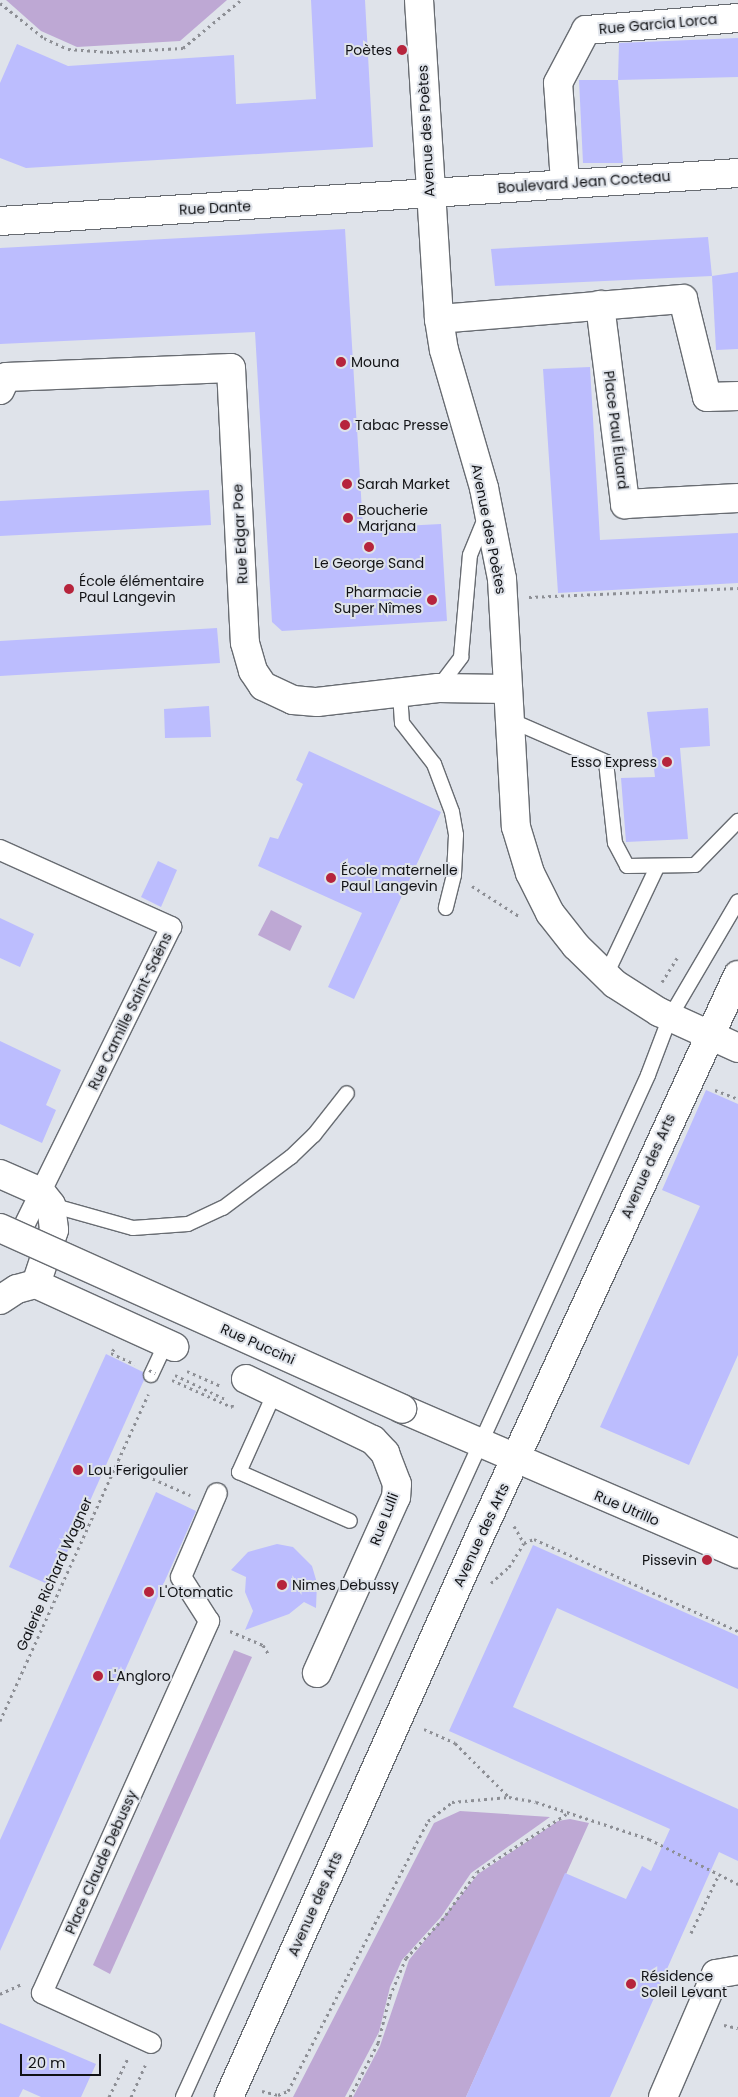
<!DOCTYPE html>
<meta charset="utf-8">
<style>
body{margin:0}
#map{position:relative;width:738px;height:2097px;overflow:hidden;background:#dfe3ea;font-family:Poppins,sans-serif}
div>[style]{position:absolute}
.green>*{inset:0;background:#bea8d4}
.building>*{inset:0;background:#bcbdfe}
.path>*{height:3px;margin-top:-1.5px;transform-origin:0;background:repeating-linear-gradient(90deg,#8d8f95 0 2.5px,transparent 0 6.5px)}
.roads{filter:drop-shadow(1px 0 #686c72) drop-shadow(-1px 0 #686c72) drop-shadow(0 1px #686c72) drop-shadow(0 -1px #686c72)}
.service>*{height:14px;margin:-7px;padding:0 7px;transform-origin:7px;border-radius:7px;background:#fff}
.pedestrian>*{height:20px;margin:-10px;padding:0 10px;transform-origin:10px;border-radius:10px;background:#fff}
.minor>*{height:28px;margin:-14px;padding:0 14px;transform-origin:14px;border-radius:14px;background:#fff}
.path-bridge>*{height:3px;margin-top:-1.5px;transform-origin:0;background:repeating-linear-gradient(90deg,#8d8f95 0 2.5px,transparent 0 6.5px)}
.bridges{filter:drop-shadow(1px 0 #686c72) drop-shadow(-1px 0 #686c72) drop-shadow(0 1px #686c72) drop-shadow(0 -1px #686c72)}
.minor-bridge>*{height:28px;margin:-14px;padding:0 14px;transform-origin:14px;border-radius:14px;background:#fff}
.dots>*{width:14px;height:14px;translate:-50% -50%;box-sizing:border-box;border:2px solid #dfe3ea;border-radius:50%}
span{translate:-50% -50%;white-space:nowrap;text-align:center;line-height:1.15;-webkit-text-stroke:4px #dfe3ea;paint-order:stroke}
.street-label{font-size:14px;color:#121316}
.poi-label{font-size:14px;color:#121316}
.right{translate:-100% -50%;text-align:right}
.left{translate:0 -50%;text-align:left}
.scale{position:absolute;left:20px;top:2054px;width:81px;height:22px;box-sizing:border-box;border:2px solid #121316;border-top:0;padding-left:6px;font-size:15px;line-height:18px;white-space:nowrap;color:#121316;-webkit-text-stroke:4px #dfe3ea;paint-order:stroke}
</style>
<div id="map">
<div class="green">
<div style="clip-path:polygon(6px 0,227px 0,180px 41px,77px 47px,41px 31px)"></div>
<div style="clip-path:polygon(271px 910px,302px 926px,290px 951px,258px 935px)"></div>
<div style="clip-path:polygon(234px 1650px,252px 1657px,110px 1974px,93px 1965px)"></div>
<div style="clip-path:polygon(460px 1811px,550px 1817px,471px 1873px,441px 1917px,402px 1960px,390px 1987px,379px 2032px,345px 2097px,293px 2097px,434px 1823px)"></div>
<div style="clip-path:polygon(570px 1819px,589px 1823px,466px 2097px,353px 2097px,380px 2046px,409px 1960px,478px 1874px,558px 1821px)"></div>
</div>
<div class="building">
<div style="clip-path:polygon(311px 0,365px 0,373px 147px,26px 168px,0 158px,0 83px,17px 44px,68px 66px,234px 55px,236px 104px,316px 99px)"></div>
<div style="clip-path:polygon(738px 38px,738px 77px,618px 80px,619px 43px)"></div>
<div style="clip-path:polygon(579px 80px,618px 80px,623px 163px,583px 163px)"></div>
<div style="clip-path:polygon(345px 229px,363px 528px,441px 524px,447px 621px,282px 631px,272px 622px,255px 332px,0 344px,0 248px)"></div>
<div style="clip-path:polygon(708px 237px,712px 276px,495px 286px,491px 249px)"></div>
<div style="clip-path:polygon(738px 272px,738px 349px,716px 350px,712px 276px)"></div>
<div style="clip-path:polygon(590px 367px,600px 540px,738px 533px,738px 583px,558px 593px,543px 369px)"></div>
<div style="clip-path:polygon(209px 490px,211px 525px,0 536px,0 501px)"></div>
<div style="clip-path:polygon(217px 628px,220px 663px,0 676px,0 641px)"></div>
<div style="clip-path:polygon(209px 706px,211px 737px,165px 738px,164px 709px)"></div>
<div style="clip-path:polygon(708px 708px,710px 746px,680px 748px,688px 839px,626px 842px,621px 778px,655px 777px,647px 712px)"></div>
<div style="clip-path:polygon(309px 751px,441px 812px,354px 999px,328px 987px,362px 913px,258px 866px,270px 837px,278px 839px,303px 784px,296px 780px)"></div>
<div style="clip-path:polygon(158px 861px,177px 870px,161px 907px,141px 897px)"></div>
<div style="clip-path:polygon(0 918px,34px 934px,20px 967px,0 958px)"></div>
<div style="clip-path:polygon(0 1041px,61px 1070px,46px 1105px,56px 1110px,42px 1143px,0 1124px)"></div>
<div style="clip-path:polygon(706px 1090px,738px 1104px,738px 1355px,689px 1465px,600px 1427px,700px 1206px,662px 1190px)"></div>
<div style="clip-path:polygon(106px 1354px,143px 1372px,144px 1380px,52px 1586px,9px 1567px)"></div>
<div style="clip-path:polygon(156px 1492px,196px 1511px,0 1951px,0 1840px)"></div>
<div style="clip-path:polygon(277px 1544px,293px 1547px,312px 1566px,317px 1583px,316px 1608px,304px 1602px,289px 1614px,245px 1630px,253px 1611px,245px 1592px,246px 1577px,231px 1570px,248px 1552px)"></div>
<div style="clip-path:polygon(533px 1545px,738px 1636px,738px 1689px,557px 1608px,513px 1707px,738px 1809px,738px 1861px,719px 1852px,610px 2097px,466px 2097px,565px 1873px,626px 1899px,642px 1866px,651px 1871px,670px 1829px,449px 1731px)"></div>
<div style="clip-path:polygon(0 2023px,96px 2064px,81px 2097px,41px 2097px,23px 2089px,19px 2097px,0 2097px)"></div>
</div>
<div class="path">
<div style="left:0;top:3px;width:56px;rotate:38.5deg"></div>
<div style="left:44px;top:38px;width:26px;rotate:25deg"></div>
<div style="left:68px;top:49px;width:42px;rotate:4.1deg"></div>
<div style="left:110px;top:52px;width:73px;rotate:-3.1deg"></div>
<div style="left:183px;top:48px;width:75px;rotate:-39.6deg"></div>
<div style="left:529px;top:597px;width:209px;rotate:-2.5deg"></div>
<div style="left:472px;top:886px;width:56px;rotate:32.6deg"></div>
<div style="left:662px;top:982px;width:32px;rotate:-58deg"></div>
<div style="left:715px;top:1090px;width:25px;rotate:21deg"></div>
<div style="left:114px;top:1349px;width:5px;rotate:127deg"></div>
<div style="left:111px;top:1353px;width:26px;rotate:25deg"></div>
<div style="left:187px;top:1371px;width:36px;rotate:24deg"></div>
<div style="left:175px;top:1375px;width:55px;rotate:25.6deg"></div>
<div style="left:172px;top:1380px;width:66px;rotate:24.2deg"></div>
<div style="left:232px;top:1407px;width:5px;rotate:-79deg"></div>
<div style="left:117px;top:1463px;width:80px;rotate:23.7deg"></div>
<div style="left:514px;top:1526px;width:20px;rotate:60deg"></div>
<div style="left:491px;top:1583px;width:24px;rotate:-42deg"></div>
<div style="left:509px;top:1567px;width:28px;rotate:-58deg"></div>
<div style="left:524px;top:1543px;width:11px;rotate:-22deg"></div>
<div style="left:534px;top:1539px;width:224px;rotate:24.3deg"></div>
<div style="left:230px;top:1631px;width:36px;rotate:23deg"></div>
<div style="left:263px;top:1645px;width:12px;rotate:59deg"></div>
<div style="left:0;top:1721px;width:359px;rotate:-65.6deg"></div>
<div style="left:424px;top:1729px;width:34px;rotate:24deg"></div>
<div style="left:455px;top:1743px;width:76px;rotate:45deg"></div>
<div style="left:691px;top:1933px;width:65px;rotate:-64.6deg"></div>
<div style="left:0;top:1994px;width:23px;rotate:-25deg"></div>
<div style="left:724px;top:2025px;width:14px;rotate:12deg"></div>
<div style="left:262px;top:2091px;width:16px;rotate:14deg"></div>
<div style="left:278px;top:2095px;width:11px;rotate:-22deg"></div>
<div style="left:288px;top:2091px;width:304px;rotate:-62.6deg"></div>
<div style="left:428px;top:1821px;width:31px;rotate:-38deg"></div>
<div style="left:452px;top:1802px;width:57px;rotate:-5deg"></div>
<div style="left:509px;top:1797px;width:27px;rotate:10deg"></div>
<div style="left:536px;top:1802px;width:119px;rotate:18.1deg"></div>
<div style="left:649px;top:1839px;width:100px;rotate:26.8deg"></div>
<div style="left:109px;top:2097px;width:43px;rotate:-64deg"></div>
<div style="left:131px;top:2097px;width:35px;rotate:-66deg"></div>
<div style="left:350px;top:2097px;width:61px;rotate:-62.6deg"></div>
<div style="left:378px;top:2043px;width:49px;rotate:-75.7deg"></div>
<div style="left:390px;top:1996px;width:41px;rotate:-67.2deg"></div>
<div style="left:406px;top:1958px;width:52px;rotate:-46.5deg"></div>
<div style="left:442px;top:1920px;width:59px;rotate:-53.9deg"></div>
<div style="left:477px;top:1872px;width:108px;rotate:-33deg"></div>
</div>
<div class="roads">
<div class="service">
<div style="left:438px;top:688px;width:39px;rotate:-53deg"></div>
<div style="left:461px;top:657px;width:102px;rotate:-85deg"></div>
<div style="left:470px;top:555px;width:42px;rotate:-67.7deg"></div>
<div style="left:400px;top:694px;width:29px;rotate:86deg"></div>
<div style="left:402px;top:723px;width:52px;rotate:52deg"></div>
<div style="left:434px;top:764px;width:51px;rotate:69.4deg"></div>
<div style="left:452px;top:812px;width:23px;rotate:80deg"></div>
<div style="left:456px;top:835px;width:40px;rotate:92.9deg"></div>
<div style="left:454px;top:875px;width:34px;rotate:104deg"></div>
<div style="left:510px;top:720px;width:105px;rotate:23.6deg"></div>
<div style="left:606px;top:762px;width:81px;rotate:83.7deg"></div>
<div style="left:615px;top:843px;width:26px;rotate:62deg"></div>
<div style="left:627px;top:866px;width:68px;rotate:-0.8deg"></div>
<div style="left:695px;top:865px;width:62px;rotate:-45.7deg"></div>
<div style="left:606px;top:975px;width:117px;rotate:-64.7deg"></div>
<div style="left:51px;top:1205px;width:85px;rotate:15.7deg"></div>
<div style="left:133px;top:1228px;width:55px;rotate:-4.2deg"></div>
<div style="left:188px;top:1224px;width:38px;rotate:-25deg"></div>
<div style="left:223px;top:1208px;width:85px;rotate:-36.9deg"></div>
<div style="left:291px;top:1157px;width:32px;rotate:-44deg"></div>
<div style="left:314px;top:1135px;width:53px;rotate:-51.8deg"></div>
<div style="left:151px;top:1375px;width:35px;rotate:-65deg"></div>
<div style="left:275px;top:1392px;width:88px;rotate:114.2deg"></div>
<div style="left:239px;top:1472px;width:121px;rotate:23.8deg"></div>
<div style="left:183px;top:2097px;width:1123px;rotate:-65.53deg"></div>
<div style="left:648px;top:1075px;width:62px;rotate:-69.2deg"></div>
<div style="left:670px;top:1017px;width:134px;rotate:-59.6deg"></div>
</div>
<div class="pedestrian">
<div style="left:0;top:850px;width:188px;rotate:24.2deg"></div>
<div style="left:171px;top:927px;width:344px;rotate:116.2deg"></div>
<div style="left:151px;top:2043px;width:120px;rotate:-155.4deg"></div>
<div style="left:42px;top:1993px;width:408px;rotate:-65.8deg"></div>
<div style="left:209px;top:1621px;width:52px;rotate:-122.5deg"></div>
<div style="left:181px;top:1577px;width:91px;rotate:-66.8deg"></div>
</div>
<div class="minor">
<div style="left:419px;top:0;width:320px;rotate:86.4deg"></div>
<div style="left:439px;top:319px;width:31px;rotate:81deg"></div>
<div style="left:444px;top:350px;width:144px;rotate:73.8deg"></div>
<div style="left:484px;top:488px;width:93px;rotate:78.8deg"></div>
<div style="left:502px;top:579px;width:248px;rotate:86.8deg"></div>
<div style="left:516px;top:827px;width:48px;rotate:73.1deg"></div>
<div style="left:530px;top:873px;width:45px;rotate:63.4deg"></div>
<div style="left:550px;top:913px;width:42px;rotate:51.8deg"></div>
<div style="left:576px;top:946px;width:54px;rotate:44.3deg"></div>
<div style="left:615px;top:984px;width:52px;rotate:32.5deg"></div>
<div style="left:659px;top:1012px;width:87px;rotate:24.5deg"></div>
<div style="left:565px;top:182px;width:99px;rotate:-94deg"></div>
<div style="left:558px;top:83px;width:60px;rotate:-62.2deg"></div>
<div style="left:586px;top:30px;width:152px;rotate:-4.5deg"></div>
<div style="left:0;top:221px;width:740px;rotate:-3.72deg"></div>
<div style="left:600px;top:305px;width:201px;rotate:82.8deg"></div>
<div style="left:625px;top:504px;width:113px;rotate:-3deg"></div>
<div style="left:439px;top:319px;width:245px;rotate:-4.7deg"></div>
<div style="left:683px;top:299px;width:101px;rotate:76.2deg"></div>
<div style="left:707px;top:397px;width:31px;rotate:-2deg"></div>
<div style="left:0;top:390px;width:14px;rotate:-65deg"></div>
<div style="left:6px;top:377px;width:225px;rotate:-2.3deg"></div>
<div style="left:231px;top:368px;width:275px;rotate:87.1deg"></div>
<div style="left:245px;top:643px;width:29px;rotate:74deg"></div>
<div style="left:253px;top:671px;width:18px;rotate:56deg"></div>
<div style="left:263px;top:686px;width:33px;rotate:25deg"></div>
<div style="left:293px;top:700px;width:24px;rotate:5deg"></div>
<div style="left:317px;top:702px;width:122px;rotate:-6.6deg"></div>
<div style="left:438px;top:688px;width:69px;rotate:0.8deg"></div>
<div style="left:0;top:1174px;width:45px;rotate:23.7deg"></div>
<div style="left:41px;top:1192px;width:16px;rotate:52deg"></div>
<div style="left:51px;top:1205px;width:25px;rotate:83deg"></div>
<div style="left:54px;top:1230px;width:57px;rotate:108.4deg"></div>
<div style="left:0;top:1300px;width:20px;rotate:-33deg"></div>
<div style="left:17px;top:1289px;width:20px;rotate:-15deg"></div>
<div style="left:36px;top:1284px;width:152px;rotate:24.5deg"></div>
<div style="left:246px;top:1379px;width:141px;rotate:25.7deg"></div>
<div style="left:373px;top:1440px;width:18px;rotate:47deg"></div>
<div style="left:385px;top:1453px;width:33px;rotate:69deg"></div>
<div style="left:397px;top:1484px;width:13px;rotate:94deg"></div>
<div style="left:396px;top:1497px;width:193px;rotate:114.2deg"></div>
<div style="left:402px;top:1409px;width:366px;rotate:23.3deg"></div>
<div style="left:229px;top:2097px;width:620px;rotate:-65.92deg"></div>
<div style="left:482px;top:1531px;width:612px;rotate:-65.28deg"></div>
<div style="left:663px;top:2097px;width:134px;rotate:-66.7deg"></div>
<div style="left:716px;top:1974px;width:22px;rotate:-10deg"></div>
</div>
</div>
<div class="path-bridge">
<div style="left:149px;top:1370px;width:7px;rotate:27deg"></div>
</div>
<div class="bridges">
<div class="minor-bridge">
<div style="left:0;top:1228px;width:441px;rotate:24.2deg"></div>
</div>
</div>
<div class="dots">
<div style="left:402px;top:50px;background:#b6243c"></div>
<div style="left:341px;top:362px;background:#b6243c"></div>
<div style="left:345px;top:425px;background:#b6243c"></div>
<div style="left:347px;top:484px;background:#b6243c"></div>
<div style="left:348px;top:518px;background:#b6243c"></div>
<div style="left:369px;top:547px;background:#b6243c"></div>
<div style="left:69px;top:589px;background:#b6243c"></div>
<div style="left:432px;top:600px;background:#b6243c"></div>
<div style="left:667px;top:762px;background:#b6243c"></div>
<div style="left:331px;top:878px;background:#b6243c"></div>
<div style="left:78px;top:1470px;background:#b6243c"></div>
<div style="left:707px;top:1560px;background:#b6243c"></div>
<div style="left:282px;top:1585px;background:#b6243c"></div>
<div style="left:149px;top:1592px;background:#b6243c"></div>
<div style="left:98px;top:1676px;background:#b6243c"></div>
<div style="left:631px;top:1984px;background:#b6243c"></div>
</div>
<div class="street-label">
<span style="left:658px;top:24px;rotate:-5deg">Rue Garcia Lorca</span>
<span style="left:426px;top:131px;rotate:-93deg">Avenue des Poètes</span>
<span style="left:584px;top:182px;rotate:-4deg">Boulevard Jean Cocteau</span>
<span style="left:215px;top:208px;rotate:-3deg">Rue Dante</span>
<span style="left:616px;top:430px;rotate:83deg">Place Paul Éluard</span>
<span style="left:489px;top:529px;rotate:79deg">Avenue des Poètes</span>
<span style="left:240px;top:534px;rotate:-93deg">Rue Edgar Poe</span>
<span style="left:130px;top:1011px;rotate:-64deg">Rue Camille Saint-Saëns</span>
<span style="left:648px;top:1166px;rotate:-66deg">Avenue des Arts</span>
<span style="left:258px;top:1344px;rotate:24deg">Rue Puccini</span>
<span style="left:627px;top:1508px;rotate:23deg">Rue Utrillo</span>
<span style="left:384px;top:1519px;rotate:-69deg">Rue Lulli</span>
<span style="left:481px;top:1535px;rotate:-65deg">Avenue des Arts</span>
<span style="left:54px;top:1574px;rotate:-66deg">Galerie Richard Wagner</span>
<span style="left:101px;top:1862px;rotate:-66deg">Place Claude Debussy</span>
<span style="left:315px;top:1904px;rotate:-66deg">Avenue des Arts</span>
</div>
<div class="poi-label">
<span class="right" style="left:392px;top:50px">Poètes</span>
<span class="left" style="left:351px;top:362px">Mouna</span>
<span class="left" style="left:355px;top:425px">Tabac Presse</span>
<span class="left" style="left:357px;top:484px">Sarah Market</span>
<span class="left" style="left:358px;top:518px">Boucherie<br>Marjana</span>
<span style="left:369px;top:563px">Le George Sand</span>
<span class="left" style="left:79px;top:589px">École élémentaire<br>Paul Langevin</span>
<span class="right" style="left:422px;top:600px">Pharmacie<br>Super Nîmes</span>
<span class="right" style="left:657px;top:762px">Esso Express</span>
<span class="left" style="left:341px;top:878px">École maternelle<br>Paul Langevin</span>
<span class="left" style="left:88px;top:1470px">Lou Ferigoulier</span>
<span class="right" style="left:697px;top:1560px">Pissevin</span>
<span class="left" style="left:292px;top:1585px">Nimes Debussy</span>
<span class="left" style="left:159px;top:1592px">L'Otomatic</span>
<span class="left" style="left:108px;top:1676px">L'Angloro</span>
<span class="left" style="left:641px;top:1984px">Résidence<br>Soleil Levant</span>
</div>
<div class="scale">20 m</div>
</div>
